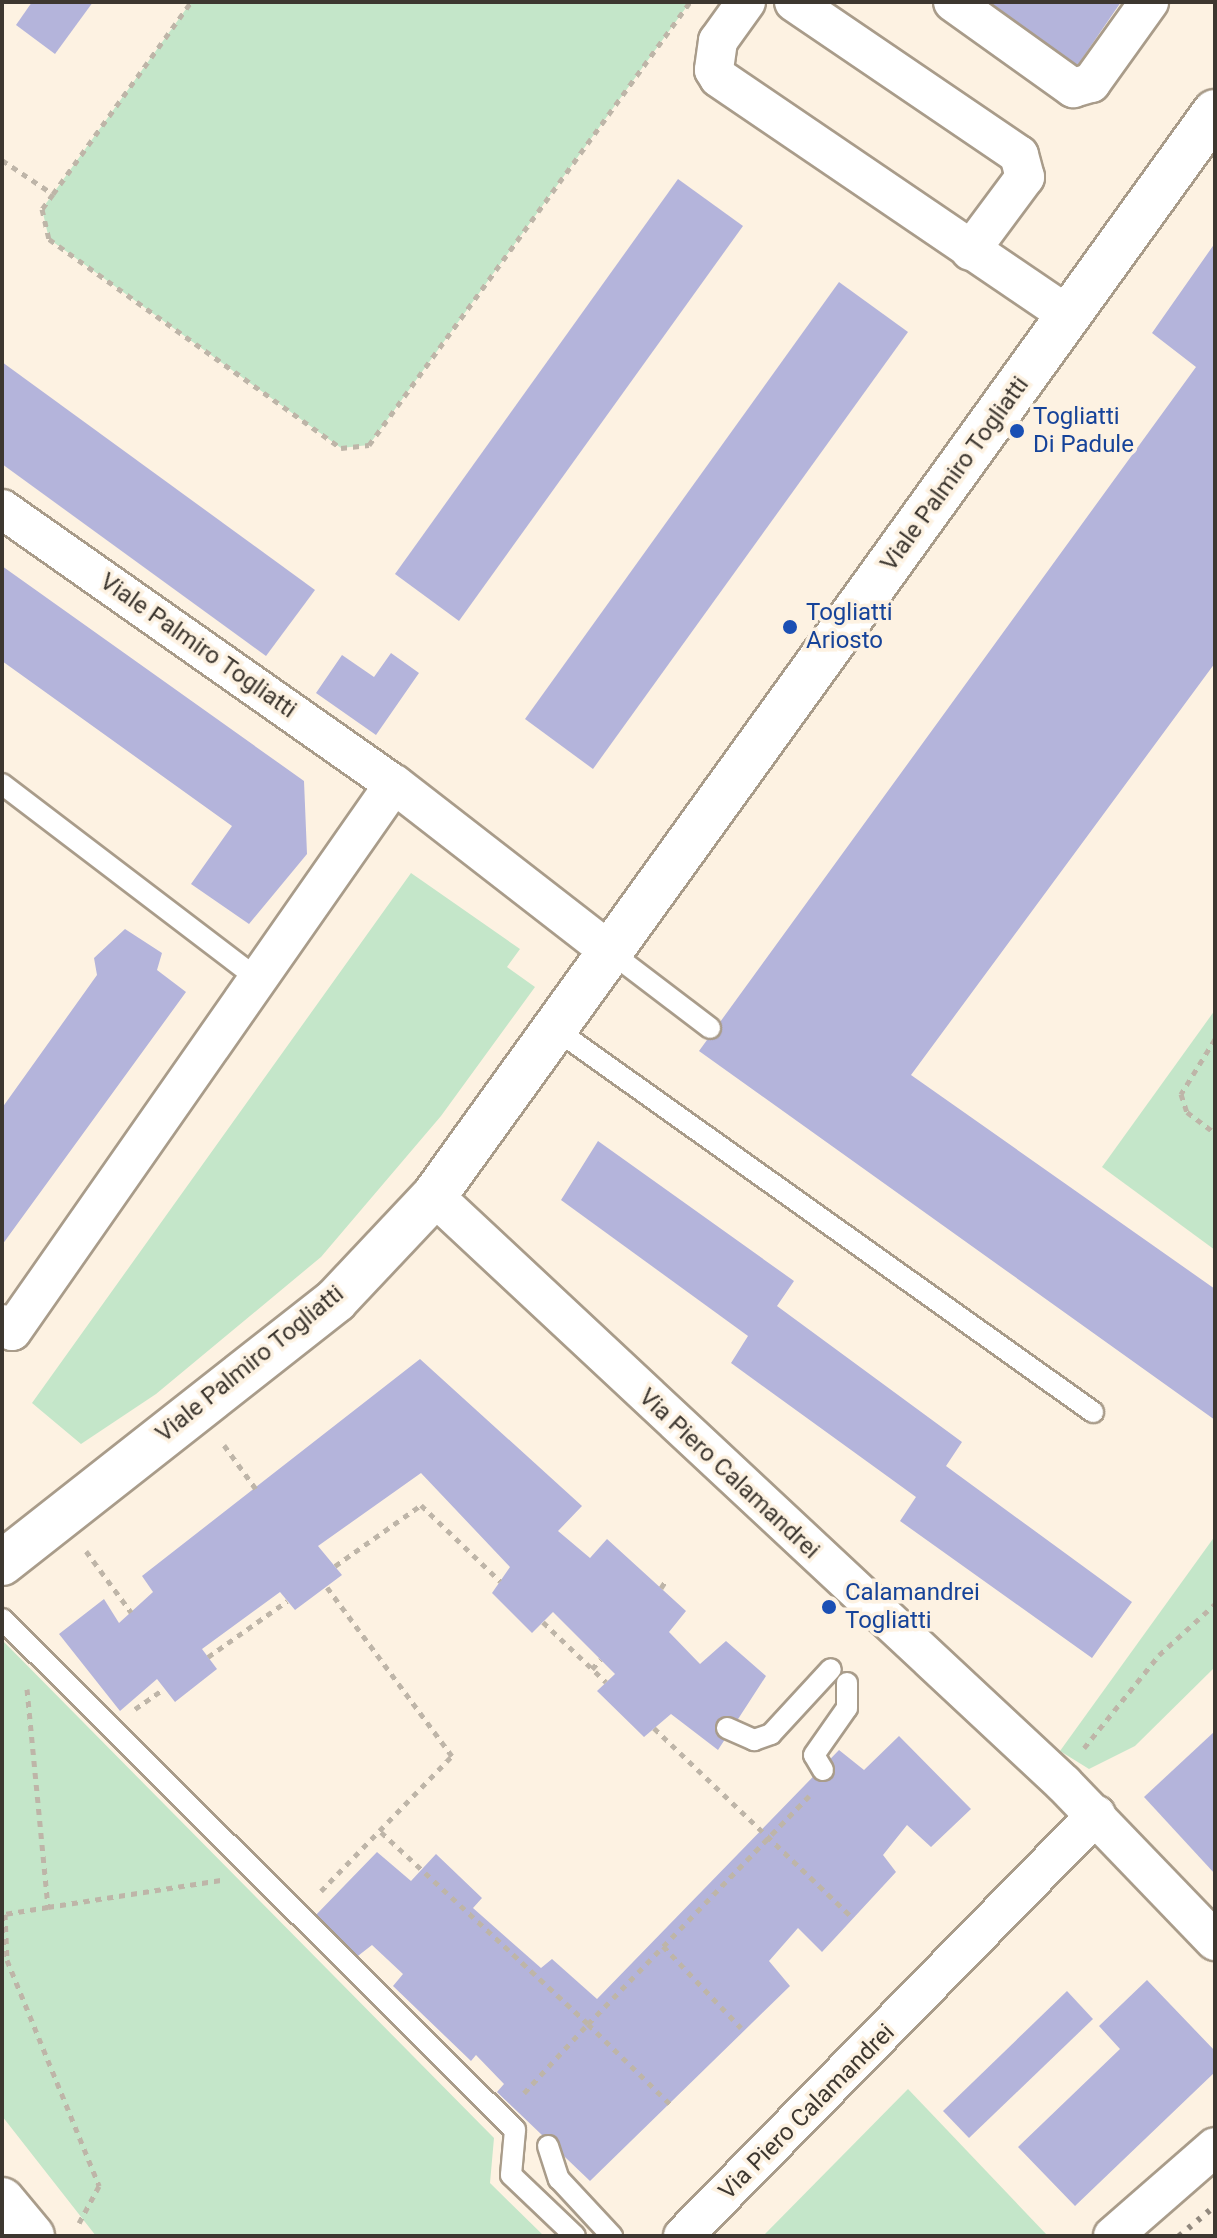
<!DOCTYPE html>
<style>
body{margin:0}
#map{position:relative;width:1217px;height:2238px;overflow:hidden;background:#fdf2e2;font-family:Roboto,sans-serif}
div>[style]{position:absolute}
.green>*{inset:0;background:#c4e6c9}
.building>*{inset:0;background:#b4b4db}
.path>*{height:5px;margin-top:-2.5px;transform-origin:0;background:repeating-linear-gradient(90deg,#beb5a8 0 6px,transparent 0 12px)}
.roads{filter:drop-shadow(2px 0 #a99c8a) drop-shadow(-2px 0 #a99c8a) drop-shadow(0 2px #a99c8a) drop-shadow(0 -2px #a99c8a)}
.lane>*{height:20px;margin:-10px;padding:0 10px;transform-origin:10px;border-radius:10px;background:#fff}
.street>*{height:38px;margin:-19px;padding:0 19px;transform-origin:19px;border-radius:19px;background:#fff}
.secondary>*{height:44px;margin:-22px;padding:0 22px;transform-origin:22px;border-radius:22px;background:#fff}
.rail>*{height:6px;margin-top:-3px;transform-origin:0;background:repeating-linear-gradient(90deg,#91887d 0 4px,transparent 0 12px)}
.dots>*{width:22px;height:22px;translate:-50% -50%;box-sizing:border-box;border:4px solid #fdf2e2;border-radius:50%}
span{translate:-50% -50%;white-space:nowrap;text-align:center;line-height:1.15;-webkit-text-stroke:7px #fdf2e2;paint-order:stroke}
.transit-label{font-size:24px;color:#164399}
.left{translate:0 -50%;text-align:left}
.street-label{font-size:24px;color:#3d3730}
.frame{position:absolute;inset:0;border:4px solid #3d3730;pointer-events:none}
</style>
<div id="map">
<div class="green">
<div style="clip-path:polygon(191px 2px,690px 2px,369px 445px,341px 448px,49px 239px,42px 209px)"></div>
<div style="clip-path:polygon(411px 873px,520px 949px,507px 967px,535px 987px,441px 1116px,321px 1257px,156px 1394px,81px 1444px,32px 1403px)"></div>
<div style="clip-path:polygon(1215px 1010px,1215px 1250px,1102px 1167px)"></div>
<div style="clip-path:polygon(1215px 1536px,1215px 1667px,1135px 1746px,1089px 1769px,1060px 1751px)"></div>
<div style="clip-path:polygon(2px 1640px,494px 2138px,490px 2183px,544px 2236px,96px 2236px,2px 2116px)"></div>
<div style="clip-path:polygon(908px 2089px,1046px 2234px,763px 2236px)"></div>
</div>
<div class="building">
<div style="clip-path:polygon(32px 2px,93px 2px,55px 54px,16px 25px)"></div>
<div style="clip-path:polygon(977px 2px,1121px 2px,1075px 69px)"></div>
<div style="clip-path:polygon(678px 179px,743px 226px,459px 621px,395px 574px)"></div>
<div style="clip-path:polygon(1215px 243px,1215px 663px,911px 1075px,1215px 1289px,1215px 1420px,699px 1051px,1196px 367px,1152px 333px)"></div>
<div style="clip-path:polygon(839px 282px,908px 332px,593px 769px,525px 719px)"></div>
<div style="clip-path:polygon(2px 362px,315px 590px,266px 656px,2px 464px)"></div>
<div style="clip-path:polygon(2px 566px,304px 781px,307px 854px,249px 924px,191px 884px,232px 826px,2px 661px)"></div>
<div style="clip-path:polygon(391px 653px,419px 673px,376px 735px,316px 693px,342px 655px,374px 677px)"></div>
<div style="clip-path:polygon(125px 929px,162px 953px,157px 970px,186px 992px,2px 1245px,2px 1108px,97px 975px,94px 958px)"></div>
<div style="clip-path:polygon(598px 1141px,794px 1281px,777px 1306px,962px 1442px,946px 1466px,1132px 1602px,1092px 1658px,900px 1521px,916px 1497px,731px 1363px,748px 1336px,561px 1200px)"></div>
<div style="clip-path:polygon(420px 1359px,582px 1506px,558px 1531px,590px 1558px,607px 1539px,686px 1611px,669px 1632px,700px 1664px,726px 1641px,766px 1676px,718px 1750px,671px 1714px,644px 1737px,597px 1691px,615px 1674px,553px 1612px,532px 1633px,492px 1593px,510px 1567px,421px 1473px,318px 1546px,342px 1575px,295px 1610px,280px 1592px,202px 1649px,217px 1669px,175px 1702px,157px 1679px,120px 1711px,59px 1634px,104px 1599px,119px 1623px,153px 1592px,142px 1576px)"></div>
<div style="clip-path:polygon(1215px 1731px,1215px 1874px,1144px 1797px)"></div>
<div style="clip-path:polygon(899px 1736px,971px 1809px,931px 1847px,907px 1825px,883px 1855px,896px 1872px,822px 1952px,798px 1928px,769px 1961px,790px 1986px,590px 2181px,497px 2092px,504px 2084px,476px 2055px,471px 2061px,393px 1986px,403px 1974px,372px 1945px,354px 1959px,312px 1919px,377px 1852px,411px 1881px,436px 1854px,482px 1898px,473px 1908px,541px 1968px,552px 1959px,597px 1999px,839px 1750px,864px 1770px)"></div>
<div style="clip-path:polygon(1147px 1980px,1215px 2051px,1215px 2072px,1075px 2206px,1018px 2147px,1120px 2049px,1099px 2026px)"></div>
<div style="clip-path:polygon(1067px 1991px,1093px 2019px,969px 2138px,943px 2111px)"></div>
</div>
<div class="path">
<div style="left:2px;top:160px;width:61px;rotate:33.7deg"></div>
<div style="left:53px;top:194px;width:19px;rotate:126deg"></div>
<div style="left:42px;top:209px;width:31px;rotate:77deg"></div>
<div style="left:49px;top:239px;width:359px;rotate:35.6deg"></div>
<div style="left:341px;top:448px;width:28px;rotate:-6deg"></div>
<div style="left:369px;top:445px;width:547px;rotate:-54.07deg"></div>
<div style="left:53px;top:194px;width:236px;rotate:-54.3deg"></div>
<div style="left:1215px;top:1039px;width:65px;rotate:121.7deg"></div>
<div style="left:1181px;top:1094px;width:19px;rotate:72deg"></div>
<div style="left:1187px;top:1112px;width:35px;rotate:37deg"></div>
<div style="left:224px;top:1445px;width:54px;rotate:54deg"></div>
<div style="left:86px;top:1551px;width:76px;rotate:53.6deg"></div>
<div style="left:335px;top:1566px;width:105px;rotate:-35.3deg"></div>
<div style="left:421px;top:1505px;width:110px;rotate:43.9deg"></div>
<div style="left:661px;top:1588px;width:7px;rotate:-56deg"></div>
<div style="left:543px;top:1622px;width:87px;rotate:43.6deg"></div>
<div style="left:208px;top:1657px;width:97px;rotate:-35.3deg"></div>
<div style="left:592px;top:1669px;width:13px;rotate:-48deg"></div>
<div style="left:27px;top:1689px;width:219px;rotate:84.5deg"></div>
<div style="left:48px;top:1907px;width:175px;rotate:-8.9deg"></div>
<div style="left:135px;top:1709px;width:35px;rotate:-35deg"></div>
<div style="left:654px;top:1728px;width:275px;rotate:43.7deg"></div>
<div style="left:1084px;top:1748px;width:119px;rotate:-51.1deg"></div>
<div style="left:1159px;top:1655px;width:76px;rotate:-42.3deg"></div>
<div style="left:381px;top:1832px;width:282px;rotate:42.8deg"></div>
<div style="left:588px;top:2024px;width:318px;rotate:-45.9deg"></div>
<div style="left:321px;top:1891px;width:188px;rotate:-45.9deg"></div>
<div style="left:452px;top:1756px;width:210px;rotate:-126.5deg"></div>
<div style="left:48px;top:1907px;width:44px;rotate:170.8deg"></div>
<div style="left:5px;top:1914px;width:46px;rotate:87.5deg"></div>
<div style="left:7px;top:1960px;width:244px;rotate:67.8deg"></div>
<div style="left:99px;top:2186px;width:42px;rotate:118.4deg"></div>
<div style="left:663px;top:1946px;width:113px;rotate:46.4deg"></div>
<div style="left:524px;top:2093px;width:94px;rotate:-47.2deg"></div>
<div style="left:588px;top:2024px;width:115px;rotate:44.3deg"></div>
</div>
<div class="roads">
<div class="lane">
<div style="left:2px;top:784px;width:322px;rotate:37.3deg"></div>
<div style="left:613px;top:954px;width:122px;rotate:37.3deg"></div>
<div style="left:558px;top:1031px;width:657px;rotate:35.46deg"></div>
<div style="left:2px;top:1619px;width:724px;rotate:44.89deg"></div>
<div style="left:515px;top:2130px;width:45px;rotate:95.1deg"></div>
<div style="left:511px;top:2175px;width:88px;rotate:43.6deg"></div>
<div style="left:727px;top:1728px;width:30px;rotate:24deg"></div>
<div style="left:754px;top:1740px;width:18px;rotate:-19deg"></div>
<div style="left:771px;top:1734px;width:88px;rotate:-47.3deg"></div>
<div style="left:823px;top:1770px;width:17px;rotate:-121deg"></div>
<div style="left:814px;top:1755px;width:57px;rotate:-54.9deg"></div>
<div style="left:847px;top:1708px;width:25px;rotate:-90deg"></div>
<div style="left:548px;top:2146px;width:35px;rotate:72deg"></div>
<div style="left:559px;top:2179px;width:78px;rotate:47.1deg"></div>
</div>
<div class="street">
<div style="left:746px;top:2px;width:48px;rotate:125.7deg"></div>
<div style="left:718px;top:41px;width:29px;rotate:98deg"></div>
<div style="left:714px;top:70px;width:9px;rotate:58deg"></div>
<div style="left:719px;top:78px;width:423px;rotate:34.2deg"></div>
<div style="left:794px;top:2px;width:272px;rotate:34.2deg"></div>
<div style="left:1019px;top:155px;width:23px;rotate:75deg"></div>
<div style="left:1025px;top:177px;width:92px;rotate:126.6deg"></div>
<div style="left:953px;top:2px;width:148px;rotate:35.6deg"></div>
<div style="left:1073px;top:88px;width:19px;rotate:-16deg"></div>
<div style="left:1091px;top:83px;width:100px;rotate:-54.4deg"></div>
<div style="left:2px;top:509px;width:479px;rotate:35.1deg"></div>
<div style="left:394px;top:784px;width:277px;rotate:37.8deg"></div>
<div style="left:434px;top:1196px;width:862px;rotate:43.03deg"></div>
<div style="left:1064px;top:1784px;width:218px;rotate:46.1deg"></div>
<div style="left:2px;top:1324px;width:12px;rotate:35deg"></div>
<div style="left:12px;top:1331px;width:667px;rotate:-55.07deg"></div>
<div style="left:683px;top:2236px;width:590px;rotate:-45.55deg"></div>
<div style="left:1113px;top:2236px;width:135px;rotate:-41.1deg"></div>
</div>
<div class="secondary">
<div style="left:2px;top:1563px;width:425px;rotate:-38.2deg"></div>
<div style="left:336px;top:1300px;width:143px;rotate:-46.7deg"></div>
<div style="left:434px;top:1196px;width:1336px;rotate:-54.23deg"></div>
<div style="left:2px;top:2200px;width:47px;rotate:50.2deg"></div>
</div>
</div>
<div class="rail">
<div style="left:1179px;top:2236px;width:47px;rotate:-39.8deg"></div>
</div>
<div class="dots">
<div style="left:1017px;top:431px;background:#1a4fb4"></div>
<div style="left:790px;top:627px;background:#1a4fb4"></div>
<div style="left:829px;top:1607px;background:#1a4fb4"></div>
</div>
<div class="transit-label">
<span class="left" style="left:1033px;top:431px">Togliatti<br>Di Padule</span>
<span class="left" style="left:806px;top:627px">Togliatti<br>Ariosto</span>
<span class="left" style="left:845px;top:1607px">Calamandrei<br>Togliatti</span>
</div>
<div class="street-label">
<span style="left:955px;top:474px;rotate:-54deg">Viale Palmiro Togliatti</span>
<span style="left:198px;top:646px;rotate:35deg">Viale Palmiro Togliatti</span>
<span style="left:250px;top:1364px;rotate:-39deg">Viale Palmiro Togliatti</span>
<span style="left:729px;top:1474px;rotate:43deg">Via Piero Calamandrei</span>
<span style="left:807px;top:2112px;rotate:-45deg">Via Piero Calamandrei</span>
</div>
<div class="frame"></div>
</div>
